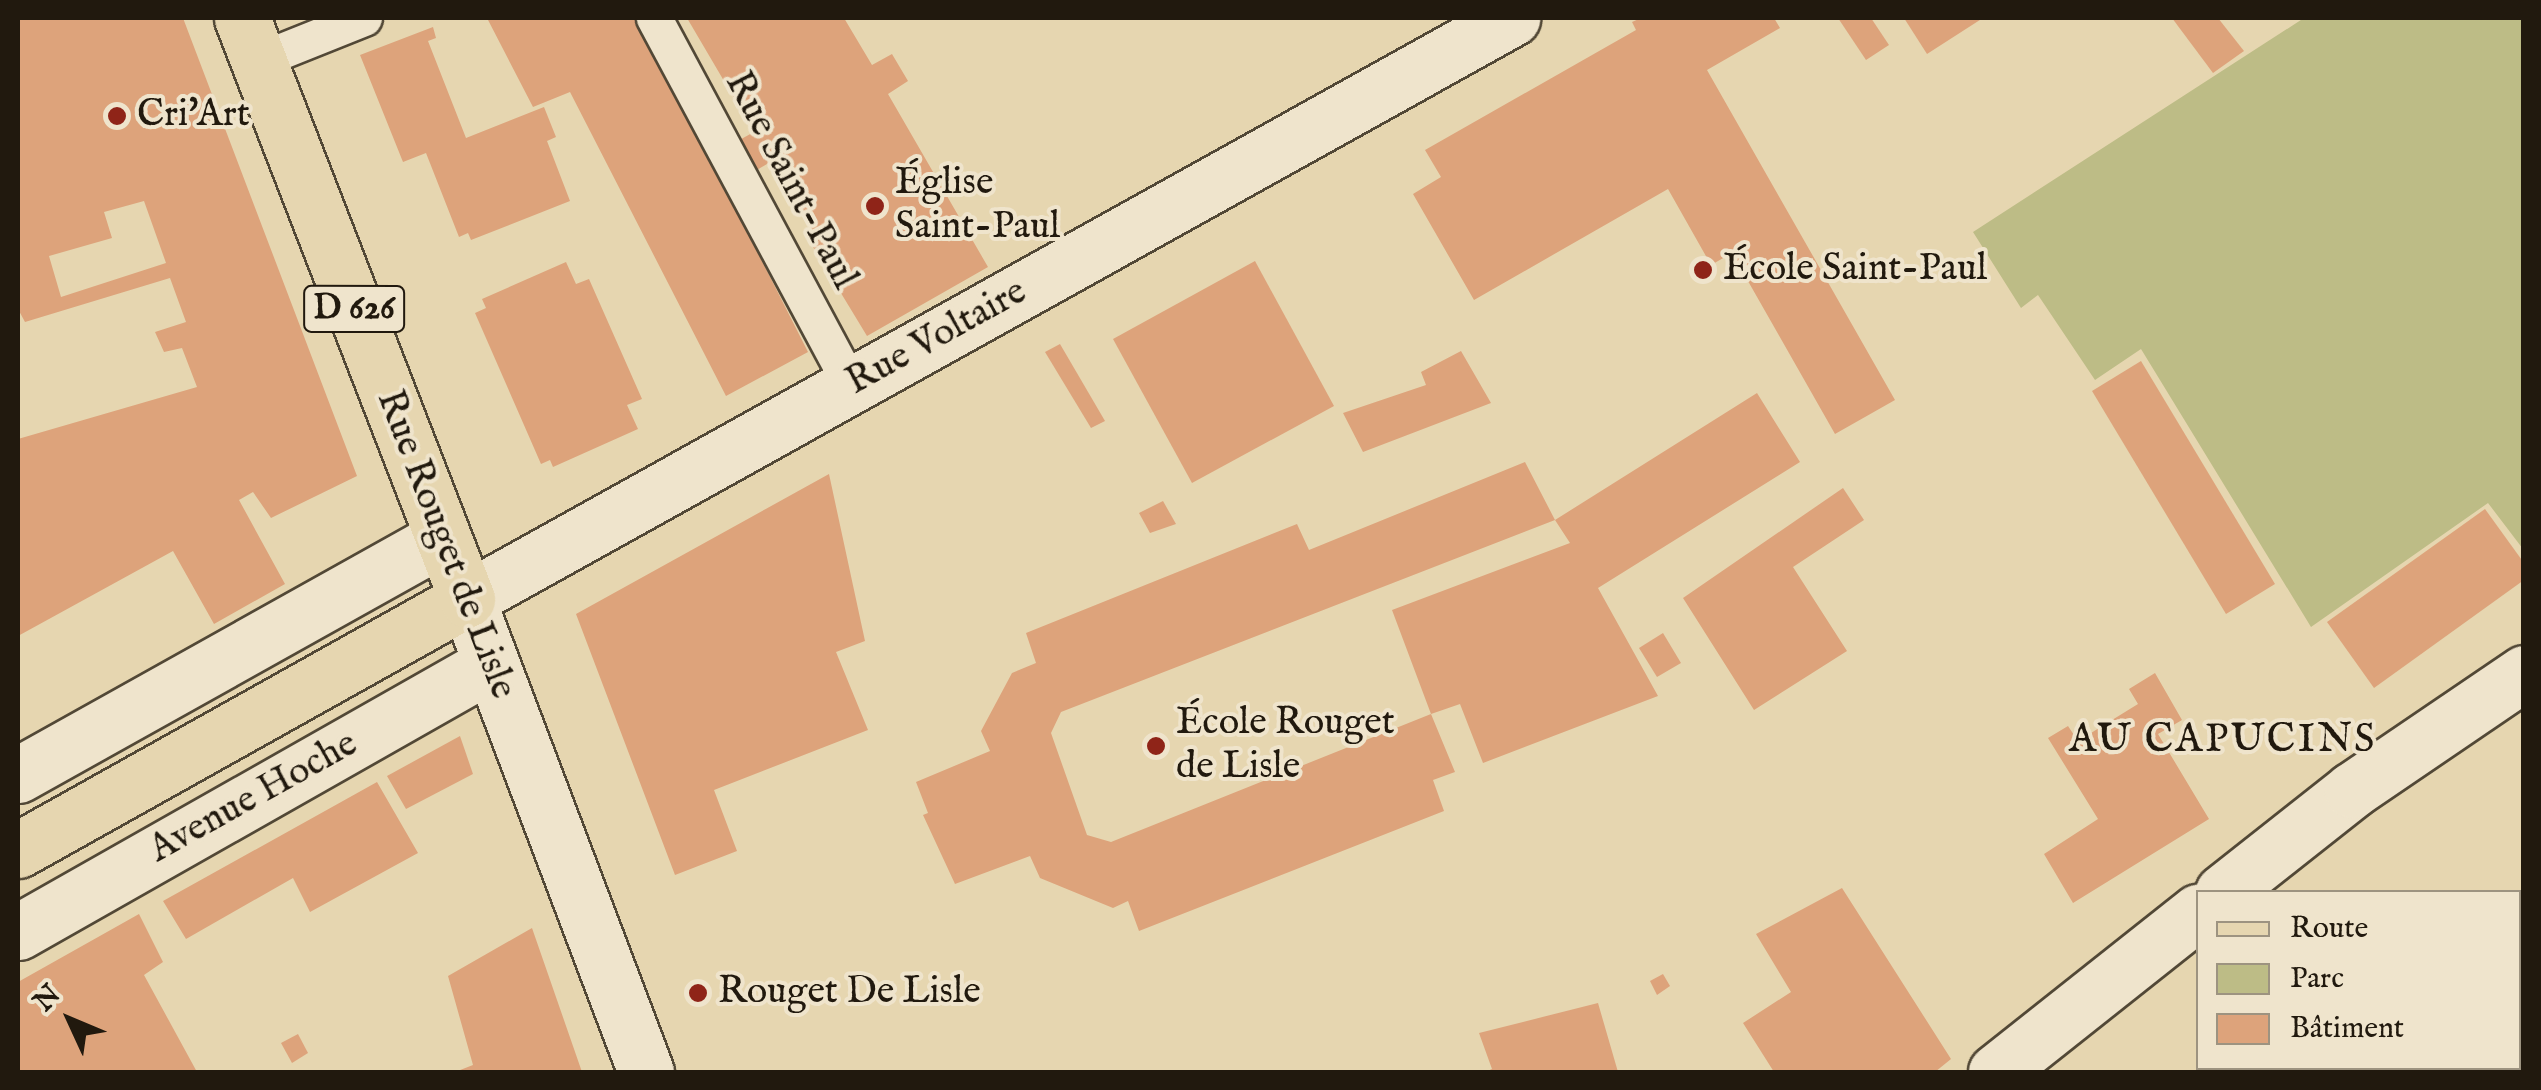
<!DOCTYPE html>
<meta charset="utf-8">
<style>
body{margin:0}
#map{position:relative;width:2541px;height:1090px;overflow:hidden;background:#e6d6b0;font-family:"IM FELL English",serif}
div>[style]{position:absolute}
.green>*{inset:0;background:#bdbc86}
.building>*{inset:0;background:#dda37b}
.roads{filter:drop-shadow(2px 0 #524836) drop-shadow(-2px 0 #524836) drop-shadow(0 2px #524836) drop-shadow(0 -2px #524836)}
.lane>*{height:35px;margin:-17.5px;padding:0 17.5px;transform-origin:17.5px;border-radius:17.5px;background:#efe4cc}
.street>*{height:55px;margin:-27.5px;padding:0 27.5px;transform-origin:27.5px;border-radius:27.5px;background:#efe4cc}
.secondary>*{height:55px;margin:-27.5px;padding:0 27.5px;transform-origin:27.5px;border-radius:27.5px;background:#efe4cc}
.primary>*{height:55px;margin:-27.5px;padding:0 27.5px;transform-origin:27.5px;border-radius:27.5px;background:#e6d6b0}
.dots>*{width:28px;height:28px;translate:-50% -50%;box-sizing:border-box;border:5px solid #efe4cc;border-radius:50%}
span{translate:-50% -50%;white-space:nowrap;text-align:center;line-height:1.15;-webkit-text-stroke:8px #efe4cc;paint-order:stroke}
.shield-label span{padding:2px 8px;background:#efe4cc;border:2px solid;border-radius:8px;-webkit-text-stroke-width:0}
.shield-label{font-size:35px;color:#21190e;font-weight:700}
.poi-label{font-size:38px;color:#21190e}
.left{translate:0 -50%;text-align:left}
.street-label{font-size:38px;color:#21190e}
.neighbourhood-label{font-size:40px;color:#21190e;letter-spacing:2.5px}
.frame{position:absolute;inset:0;border:20px solid #21190e;pointer-events:none}
.legend{position:absolute;left:2196px;top:890px;width:325px;height:180px;box-sizing:border-box;background:#efe4cc;border:2px solid #9d9380;margin:0;padding:12px 18px;list-style:none;font-size:30px;color:#21190e}
.legend li{display:flex;align-items:center;gap:20px;height:50px}
.legend b{width:50px;border:2px solid #9d9380}
.north{position:absolute;left:20px;top:970px;width:100px;height:100px;-webkit-text-stroke:8px #efe4cc;paint-order:stroke;rotate:314deg;font-size:28px;font-weight:700;line-height:40px;text-align:center;color:#21190e}
.north::after{content:'';display:block;margin:auto;width:35px;height:45px;background:#21190e;clip-path:polygon(50% 0,100% 100%,50% 72%,0 100%)}
</style>
<div id="map">
<div class="green">
<div style="clip-path:polygon(2304px 18px,2524px 18px,2523px 549px,2488px 503px,2311px 627px,2141px 349px,2095px 380px,2038px 295px,2021px 308px,1973px 232px)"></div>
</div>
<div class="building">
<div style="clip-path:polygon(evenodd,18px 18px,183px 18px,357px 476px,271px 518px,253px 492px,239px 500px,285px 584px,214px 624px,173px 551px,18px 636px,18px 439px,197px 387px,182px 348px,164px 352px,155px 332px,186px 322px,170px 278px,25px 322px,18px 309px,18px 18px,144px 201px,166px 263px,61px 297px,49px 256px,112px 238px,104px 212px,144px 201px)"></div>
<div style="clip-path:polygon(487px 18px,639px 18px,808px 352px,726px 396px,570px 92px,533px 107px)"></div>
<div style="clip-path:polygon(687px 18px,844px 18px,872px 65px,892px 54px,908px 81px,888px 94px,988px 267px,867px 336px,810px 242px,817px 238px,772px 161px,750px 174px,734px 143px,754px 132px)"></div>
<div style="clip-path:polygon(1641px 18px,1774px 18px,1780px 28px,1707px 70px,1895px 400px,1835px 434px,1732px 253px,1711px 265px,1668px 189px,1474px 300px,1413px 194px,1441px 177px,1425px 150px,1636px 30px,1632px 22px)"></div>
<div style="clip-path:polygon(1838px 18px,1871px 18px,1889px 45px,1866px 60px)"></div>
<div style="clip-path:polygon(1904px 18px,1983px 18px,1927px 54px)"></div>
<div style="clip-path:polygon(2172px 18px,2218px 18px,2244px 51px,2213px 73px)"></div>
<div style="clip-path:polygon(433px 27px,436px 38px,428px 41px,466px 138px,544px 107px,556px 137px,547px 141px,570px 201px,471px 240px,468px 233px,459px 237px,426px 153px,403px 162px,360px 55px)"></div>
<div style="clip-path:polygon(1255px 261px,1334px 406px,1192px 483px,1113px 339px)"></div>
<div style="clip-path:polygon(566px 262px,576px 284px,589px 279px,642px 399px,627px 405px,638px 429px,553px 467px,550px 460px,541px 464px,475px 313px,486px 308px,482px 299px)"></div>
<div style="clip-path:polygon(1060px 344px,1105px 421px,1091px 428px,1045px 352px)"></div>
<div style="clip-path:polygon(1461px 351px,1491px 403px,1363px 452px,1343px 413px,1426px 385px,1421px 372px)"></div>
<div style="clip-path:polygon(2141px 361px,2275px 584px,2226px 614px,2092px 391px)"></div>
<div style="clip-path:polygon(1757px 393px,1800px 462px,1598px 588px,1658px 696px,1483px 763px,1460px 704px,1431px 714px,1392px 610px,1570px 543px,1555px 520px)"></div>
<div style="clip-path:polygon(1525px 462px,1555px 520px,1061px 712px,1051px 733px,1087px 835px,1111px 842px,1431px 714px,1455px 772px,1433px 780px,1444px 811px,1139px 931px,1128px 901px,1113px 908px,1040px 878px,1030px 856px,955px 884px,923px 815px,928px 813px,916px 782px,990px 751px,981px 731px,1012px 673px,1036px 663px,1026px 633px,1297px 524px,1309px 550px)"></div>
<div style="clip-path:polygon(829px 474px,865px 641px,836px 652px,868px 730px,714px 790px,737px 851px,675px 875px,576px 614px)"></div>
<div style="clip-path:polygon(1843px 488px,1864px 520px,1793px 567px,1847px 651px,1754px 710px,1683px 598px)"></div>
<div style="clip-path:polygon(1163px 501px,1176px 524px,1150px 533px,1139px 513px)"></div>
<div style="clip-path:polygon(2485px 509px,2524px 563px,2524px 580px,2374px 688px,2327px 622px)"></div>
<div style="clip-path:polygon(1663px 633px,1681px 663px,1657px 677px,1639px 648px)"></div>
<div style="clip-path:polygon(2155px 673px,2182px 720px,2158px 734px,2209px 819px,2073px 903px,2044px 854px,2098px 819px,2048px 738px,2068px 726px,2078px 741px,2138px 704px,2129px 689px)"></div>
<div style="clip-path:polygon(460px 736px,473px 774px,406px 809px,387px 776px)"></div>
<div style="clip-path:polygon(377px 782px,418px 853px,310px 912px,293px 878px,186px 939px,163px 901px)"></div>
<div style="clip-path:polygon(1842px 888px,1951px 1059px,1935px 1072px,1774px 1072px,1743px 1023px,1791px 992px,1756px 934px)"></div>
<div style="clip-path:polygon(139px 914px,163px 962px,144px 975px,197px 1072px,18px 1072px,18px 982px)"></div>
<div style="clip-path:polygon(532px 928px,582px 1072px,455px 1072px,473px 1065px,448px 976px)"></div>
<div style="clip-path:polygon(1663px 974px,1670px 986px,1657px 995px,1650px 981px)"></div>
<div style="clip-path:polygon(1598px 1003px,1618px 1072px,1485px 1072px,1492px 1069px,1479px 1033px)"></div>
<div style="clip-path:polygon(298px 1034px,308px 1053px,292px 1063px,281px 1043px)"></div>
<div style="clip-path:polygon(2240px 1068px,2515px 1068px,2517px 1072px,2229px 1072px)"></div>
</div>
<div class="roads">
<div class="lane">
<div style="left:654px;top:18px;width:417px;rotate:61.8deg"></div>
<div style="left:259px;top:60px;width:113px;rotate:-21.8deg"></div>
</div>
<div class="street">
<div style="left:18px;top:775px;width:486px;rotate:-29.2deg"></div>
<div style="left:2223px;top:892px;width:164px;rotate:-38.3deg"></div>
<div style="left:2352px;top:790px;width:208px;rotate:-34.2deg"></div>
<div style="left:18px;top:932px;width:544px;rotate:-29.54deg"></div>
<div style="left:1996px;top:1072px;width:258px;rotate:-38.4deg"></div>
</div>
<div class="secondary">
<div style="left:646px;top:1072px;width:506px;rotate:-110.73deg"></div>
<div style="left:467px;top:599px;width:1196px;rotate:-29.07deg"></div>
</div>
<div class="primary">
<div style="left:18px;top:850px;width:514px;rotate:-29.21deg"></div>
<div style="left:467px;top:599px;width:623px;rotate:-111.17deg"></div>
</div>
</div>
<div class="dots">
<div style="left:117px;top:116px;background:#8f2418"></div>
<div style="left:875px;top:206px;background:#8f2418"></div>
<div style="left:1703px;top:270px;background:#8f2418"></div>
<div style="left:1156px;top:746px;background:#8f2418"></div>
<div style="left:698px;top:993px;background:#8f2418"></div>
</div>
<div class="shield-label">
<span style="left:354px;top:309px">D 626</span>
</div>
<div class="poi-label">
<span class="left" style="left:137px;top:116px">Cri'Art</span>
<span class="left" style="left:895px;top:206px">Église<br>Saint-Paul</span>
<span class="left" style="left:1723px;top:270px">École Saint-Paul</span>
<span class="left" style="left:1176px;top:746px">École Rouget<br>de Lisle</span>
<span class="left" style="left:718px;top:993px">Rouget De Lisle</span>
</div>
<div class="street-label">
<span style="left:790px;top:181px;rotate:62deg">Rue Saint-Paul</span>
<span style="left:937px;top:338px;rotate:-29deg">Rue Voltaire</span>
<span style="left:445px;top:545px;rotate:69deg">Rue Rouget de Lisle</span>
<span style="left:254px;top:798px;rotate:-29deg">Avenue Hoche</span>
</div>
<div class="neighbourhood-label">
<span style="left:2223px;top:741px">AU CAPUCINS</span>
</div>
<div class="frame"></div>
<ul class="legend">
<li><b style="height:12px;background:#e6d6b0"></b>Route</li>
<li><b style="height:28px;background:#bdbc86"></b>Parc</li>
<li><b style="height:28px;background:#dda37b"></b>Bâtiment</li>
</ul>
<div class="north">N</div>
</div>
